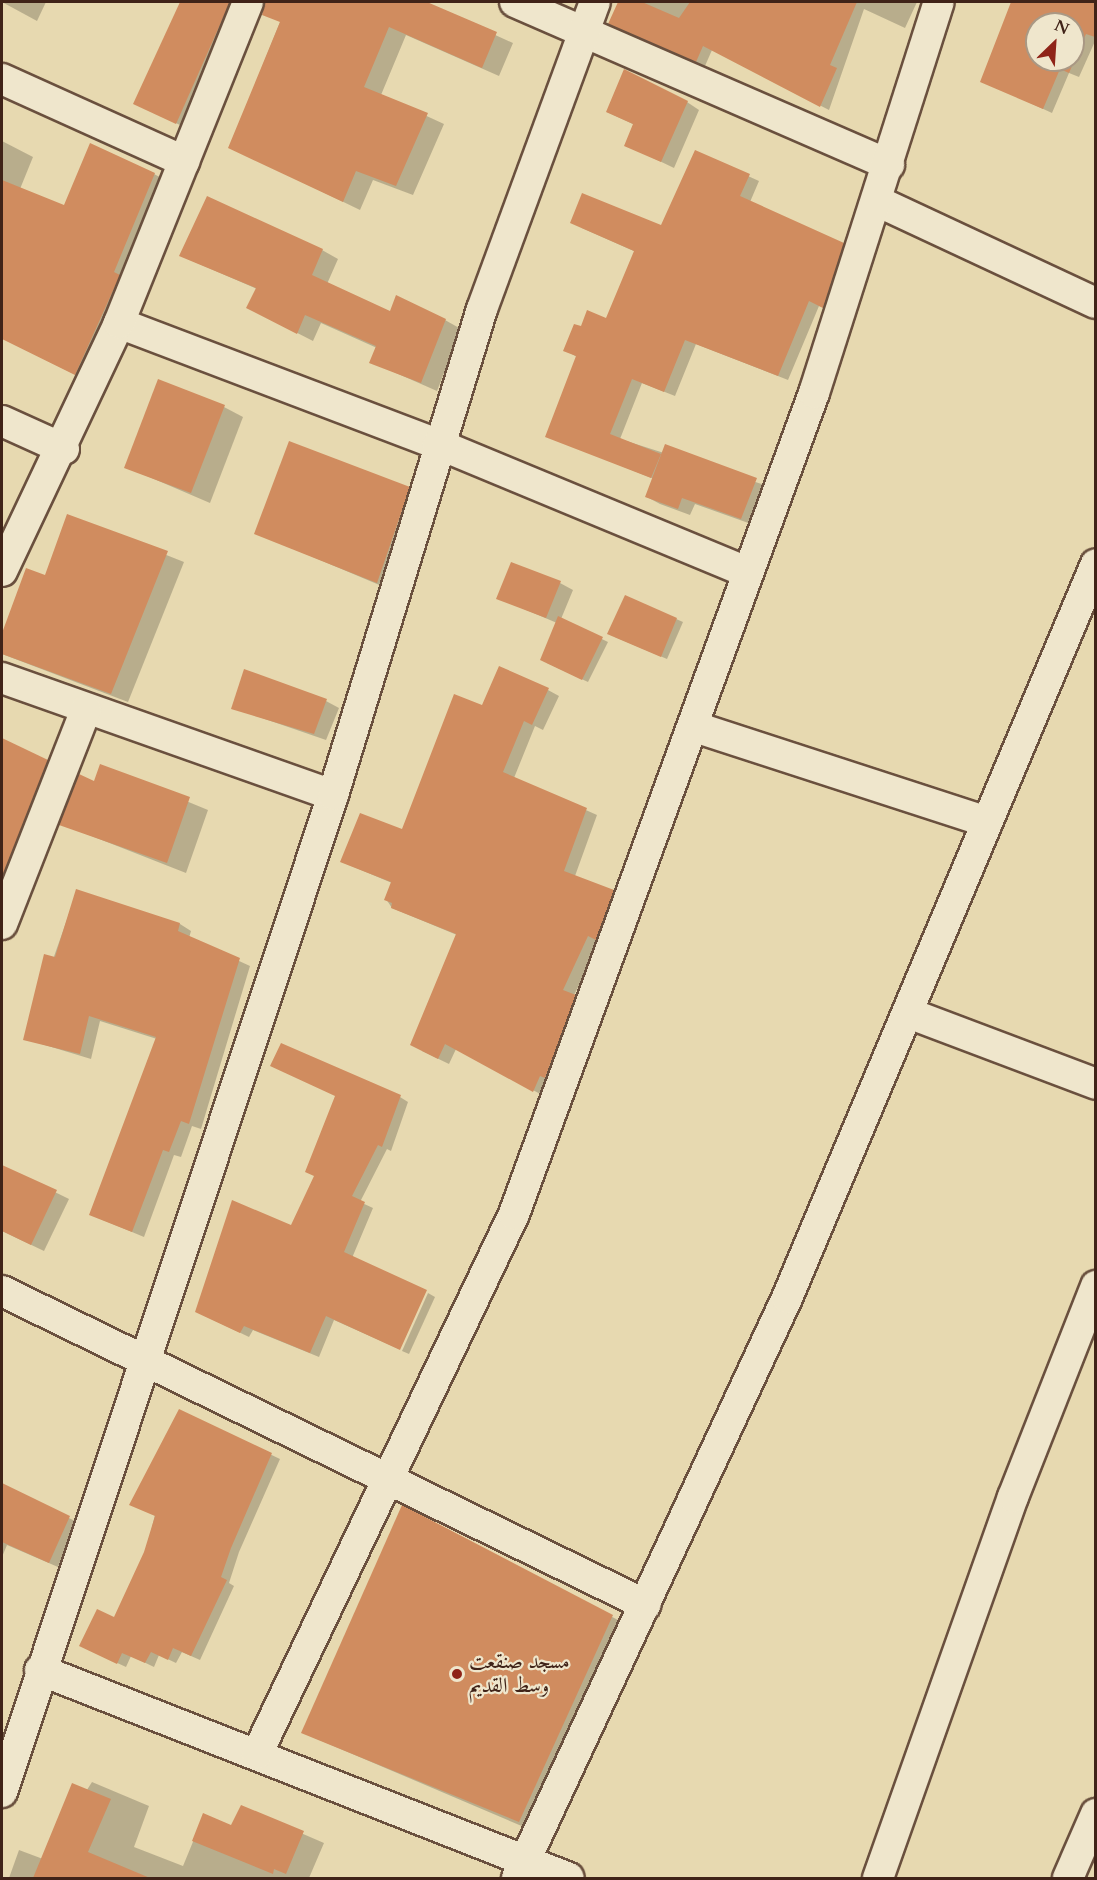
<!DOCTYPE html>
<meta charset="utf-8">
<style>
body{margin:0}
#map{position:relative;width:1097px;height:1880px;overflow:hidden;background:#e7d9b0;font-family:Cardo,Amiri,serif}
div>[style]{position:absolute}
.shadow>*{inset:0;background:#0003}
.building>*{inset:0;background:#d08c5f}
.roads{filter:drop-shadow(2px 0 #6a503e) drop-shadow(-2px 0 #6a503e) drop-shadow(0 2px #6a503e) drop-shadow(0 -2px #6a503e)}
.minor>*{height:30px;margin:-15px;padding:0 15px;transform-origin:15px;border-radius:15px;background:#efe6cc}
.dots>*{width:16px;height:16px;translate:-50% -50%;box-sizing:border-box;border:3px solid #efe6cc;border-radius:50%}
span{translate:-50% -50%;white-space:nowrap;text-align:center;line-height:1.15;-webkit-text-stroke:4.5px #efe6cc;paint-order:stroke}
.poi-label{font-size:21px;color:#402318}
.left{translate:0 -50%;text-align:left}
.frame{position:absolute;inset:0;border:3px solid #402318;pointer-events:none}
.north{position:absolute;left:1025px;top:12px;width:60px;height:60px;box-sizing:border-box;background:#efe6cc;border:2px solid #a99884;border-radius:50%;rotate:25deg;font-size:16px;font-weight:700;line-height:24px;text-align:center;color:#402318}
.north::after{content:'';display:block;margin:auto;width:21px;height:27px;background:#8f2418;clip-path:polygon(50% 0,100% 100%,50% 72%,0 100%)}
</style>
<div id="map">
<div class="shadow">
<div style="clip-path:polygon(2px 2px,46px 2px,37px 21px)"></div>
<div style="clip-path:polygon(182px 2px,247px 2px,188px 129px,135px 103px)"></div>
<div style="clip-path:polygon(288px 2px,423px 2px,513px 43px,499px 76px,406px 35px,381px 95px,444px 124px,413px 195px,373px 180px,360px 210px,230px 147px)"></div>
<div style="clip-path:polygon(620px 2px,917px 2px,905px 28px,864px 9px,829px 110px,712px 50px,705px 66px,618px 28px,610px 23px)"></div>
<div style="clip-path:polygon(evenodd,1015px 2px,1096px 2px,1096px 39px,1079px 77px,1069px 73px,1052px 113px,982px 81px,1015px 2px,1037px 24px,1073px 24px,1073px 60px,1037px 60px,1037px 24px)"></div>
<div style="clip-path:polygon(687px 102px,699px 110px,674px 168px,626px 145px,635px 125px,607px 112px)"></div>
<div style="clip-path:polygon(2px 141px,33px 157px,20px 189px,64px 207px,154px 174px,171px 183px,92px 383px,2px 338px)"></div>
<div style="clip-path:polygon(695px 152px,759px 181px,750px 202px,853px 250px,834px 312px,819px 306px,788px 380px,696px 344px,675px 396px,642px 383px,620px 439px,768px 486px,754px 525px,695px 504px,690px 515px,660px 504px,647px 497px,654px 479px,547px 436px,577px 357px,565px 350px,582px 328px,606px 320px,636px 252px,582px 228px,662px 227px)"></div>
<div style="clip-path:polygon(322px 250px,338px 259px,327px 284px,391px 313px,445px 320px,461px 329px,437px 391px,371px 362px,377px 348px,321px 323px,313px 341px,264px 316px,257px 289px,181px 256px)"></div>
<div style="clip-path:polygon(224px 407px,243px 417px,210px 503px,126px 467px)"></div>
<div style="clip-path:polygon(409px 488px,428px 499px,396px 592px,256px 533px)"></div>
<div style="clip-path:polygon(68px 516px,184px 562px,128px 702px,2px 654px,2px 637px,27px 570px,46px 577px)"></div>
<div style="clip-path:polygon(560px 583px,573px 590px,561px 619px,608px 642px,588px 682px,547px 663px,557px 623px,498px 598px)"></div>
<div style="clip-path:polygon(626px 597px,683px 622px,667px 659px,615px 637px)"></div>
<div style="clip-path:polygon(548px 690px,559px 696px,543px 730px,535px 726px,514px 778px,597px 815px,575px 876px,624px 897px,574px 995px,586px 1002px,544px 1096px,456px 1049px,449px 1064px,422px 1051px,457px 935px,392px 908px,386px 899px,392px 883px,342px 862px,403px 831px,482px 707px)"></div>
<div style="clip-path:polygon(326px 701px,339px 708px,326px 740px,233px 708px)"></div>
<div style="clip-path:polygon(2px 740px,59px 768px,2px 890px)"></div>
<div style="clip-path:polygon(101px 766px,208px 810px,186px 873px,61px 824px,95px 784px)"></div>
<div style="clip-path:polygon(77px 891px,180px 924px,191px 931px,189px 938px,250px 966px,201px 1129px,192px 1126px,181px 1157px,174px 1155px,144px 1237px,91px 1215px,157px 1039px,100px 1021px,91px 1059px,25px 1039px)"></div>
<div style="clip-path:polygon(400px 1097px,408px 1102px,391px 1151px,387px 1149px,360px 1202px,373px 1208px,352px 1258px,399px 1349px,334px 1320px,319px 1357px,253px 1330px,249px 1337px,205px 1316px,292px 1227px)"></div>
<div style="clip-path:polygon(2px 1166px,69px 1199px,44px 1251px,2px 1231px)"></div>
<div style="clip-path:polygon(428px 1293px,435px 1297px,409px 1354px,402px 1351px)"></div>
<div style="clip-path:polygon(180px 1411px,280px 1459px,239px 1552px,229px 1583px,234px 1586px,200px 1660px,182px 1652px,176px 1663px,159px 1655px,154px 1667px,131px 1656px,126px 1667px,89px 1650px,114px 1619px,146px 1552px)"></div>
<div style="clip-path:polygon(2px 1485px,77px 1522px,58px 1567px,7px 1545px,2px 1557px)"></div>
<div style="clip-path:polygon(403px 1507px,637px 1630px,543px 1835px,303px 1733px)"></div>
<div style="clip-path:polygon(92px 1782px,149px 1806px,134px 1847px,183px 1866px,204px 1815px,232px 1827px,241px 1807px,324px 1843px,309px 1878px,9px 1878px,19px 1850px,43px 1859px)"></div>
</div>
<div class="building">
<div style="clip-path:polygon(180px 2px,230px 2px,176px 124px,133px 104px)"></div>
<div style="clip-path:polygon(265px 2px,427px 2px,497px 32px,482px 68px,389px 27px,364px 87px,428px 113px,396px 186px,356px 171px,343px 202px,228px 148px,280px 22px,262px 15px)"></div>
<div style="clip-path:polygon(618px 2px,642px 2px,679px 18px,690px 2px,857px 2px,830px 65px,837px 68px,820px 107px,703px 46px,696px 62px,608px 24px)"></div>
<div style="clip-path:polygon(evenodd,1011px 2px,1095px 2px,1095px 37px,1086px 34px,1069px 73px,1060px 69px,1043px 109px,980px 82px,1011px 2px,1037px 24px,1073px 24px,1073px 60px,1037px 60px,1037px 24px)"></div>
<div style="clip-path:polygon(624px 69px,688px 101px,661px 162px,624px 146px,633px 124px,606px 112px)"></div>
<div style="clip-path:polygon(90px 143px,155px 173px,114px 272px,120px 275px,75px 375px,2px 339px,2px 180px,64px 205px)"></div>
<div style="clip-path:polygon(695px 150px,750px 174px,740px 196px,844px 243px,823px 308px,809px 301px,778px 376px,685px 340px,664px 392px,632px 379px,610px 434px,661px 454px,651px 478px,545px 437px,576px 356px,563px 351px,574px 324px,581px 326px,587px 310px,606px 318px,634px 251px,570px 223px,582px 193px,661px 225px)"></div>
<div style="clip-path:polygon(207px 196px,323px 249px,312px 275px,390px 311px,396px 295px,446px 319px,421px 383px,369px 363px,376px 346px,305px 315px,297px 334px,246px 308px,256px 288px,179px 256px)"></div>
<div style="clip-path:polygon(158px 379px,225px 405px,191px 493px,124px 468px)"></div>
<div style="clip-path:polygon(289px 441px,410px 487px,377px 583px,254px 534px)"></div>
<div style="clip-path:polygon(665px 444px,757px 478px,741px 519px,682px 498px,678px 509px,645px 497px)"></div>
<div style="clip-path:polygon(67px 514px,168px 551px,111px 694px,2px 654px,2px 633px,26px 568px,45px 575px)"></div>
<div style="clip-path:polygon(511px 562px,561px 581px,546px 618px,496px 599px)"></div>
<div style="clip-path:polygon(625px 595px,677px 618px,661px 657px,607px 634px)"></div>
<div style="clip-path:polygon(558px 616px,603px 637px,582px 680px,540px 660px)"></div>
<div style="clip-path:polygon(499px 666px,549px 688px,532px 725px,524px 721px,503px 772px,587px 808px,564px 871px,614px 890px,596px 940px,588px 936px,563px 990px,576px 995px,545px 1078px,540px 1076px,533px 1092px,445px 1044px,438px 1059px,410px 1045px,456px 934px,391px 908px,392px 903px,384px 900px,391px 882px,340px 862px,360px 813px,402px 829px,454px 694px,482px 705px)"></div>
<div style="clip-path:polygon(244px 669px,327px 699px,314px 734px,231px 709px)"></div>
<div style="clip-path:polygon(2px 738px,48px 760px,2px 877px)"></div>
<div style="clip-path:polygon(100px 764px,190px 797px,167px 863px,59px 825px,79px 774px,94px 781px)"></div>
<div style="clip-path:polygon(76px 889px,180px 923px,178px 931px,240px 958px,189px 1124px,181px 1121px,169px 1152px,163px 1150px,132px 1232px,89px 1215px,156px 1037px,89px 1016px,80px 1054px,23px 1040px,44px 954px,55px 957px)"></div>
<div style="clip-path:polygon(281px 1043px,401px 1095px,382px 1147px,378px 1145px,352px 1196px,365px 1202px,344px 1252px,427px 1290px,400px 1350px,326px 1316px,310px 1353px,244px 1326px,240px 1333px,195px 1312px,232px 1200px,291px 1225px,314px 1176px,305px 1172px,335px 1096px,270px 1066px)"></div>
<div style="clip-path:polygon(2px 1165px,57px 1190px,31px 1245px,2px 1231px)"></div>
<div style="clip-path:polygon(179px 1409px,272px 1453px,231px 1548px,221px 1577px,227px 1580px,191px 1656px,173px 1648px,168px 1660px,151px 1652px,145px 1663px,122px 1653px,117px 1664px,79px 1646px,97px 1609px,114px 1617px,144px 1552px,155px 1516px,129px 1505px)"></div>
<div style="clip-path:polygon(2px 1483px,70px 1516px,49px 1563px,2px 1542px)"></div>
<div style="clip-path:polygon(402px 1505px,613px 1615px,519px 1822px,301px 1733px)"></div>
<div style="clip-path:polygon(72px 1783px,111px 1799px,88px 1852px,150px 1878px,33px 1878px)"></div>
<div style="clip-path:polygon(241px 1805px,304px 1831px,286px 1874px,274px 1869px,273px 1874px,192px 1841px,203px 1813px,231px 1825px)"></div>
</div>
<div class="roads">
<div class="minor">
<div style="left:515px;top:2px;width:408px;rotate:23.5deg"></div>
<div style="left:2px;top:79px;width:200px;rotate:24.3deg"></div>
<div style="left:879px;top:202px;width:239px;rotate:25deg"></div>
<div style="left:119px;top:323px;width:341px;rotate:20.8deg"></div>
<div style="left:438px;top:444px;width:332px;rotate:22.5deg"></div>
<div style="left:2px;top:421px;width:68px;rotate:24.3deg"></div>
<div style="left:2px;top:571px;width:274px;rotate:-64.7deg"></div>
<div style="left:119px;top:323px;width:346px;rotate:-68.1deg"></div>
<div style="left:2px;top:678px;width:351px;rotate:19.5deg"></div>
<div style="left:695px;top:727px;width:307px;rotate:18deg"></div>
<div style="left:2px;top:924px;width:230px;rotate:-68.6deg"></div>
<div style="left:911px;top:1014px;width:198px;rotate:20.7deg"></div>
<div style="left:2px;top:1291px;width:716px;rotate:25.99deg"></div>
<div style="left:40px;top:1670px;width:568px;rotate:21.46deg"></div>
<div style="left:257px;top:1754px;width:598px;rotate:-64.55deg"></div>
<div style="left:514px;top:1214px;width:874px;rotate:-69.93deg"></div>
<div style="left:814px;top:393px;width:410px;rotate:-72.3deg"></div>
<div style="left:2px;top:1792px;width:1051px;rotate:-71.63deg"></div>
<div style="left:333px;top:795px;width:508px;rotate:-72.96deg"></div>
<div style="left:482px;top:309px;width:327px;rotate:-69.8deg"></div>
<div style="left:517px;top:1878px;width:640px;rotate:-65.04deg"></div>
<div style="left:787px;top:1298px;width:796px;rotate:-67.17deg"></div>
<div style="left:878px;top:1878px;width:404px;rotate:-70.5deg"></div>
<div style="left:1013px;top:1497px;width:227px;rotate:-68.5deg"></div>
<div style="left:1068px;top:1878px;width:70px;rotate:-66.4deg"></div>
</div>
</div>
<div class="dots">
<div style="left:457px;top:1674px;background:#8f2418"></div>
</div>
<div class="poi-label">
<span class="left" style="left:469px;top:1674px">مسجد صنقعت<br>وسط القديم</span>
</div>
<div class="frame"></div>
<div class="north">N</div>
</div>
